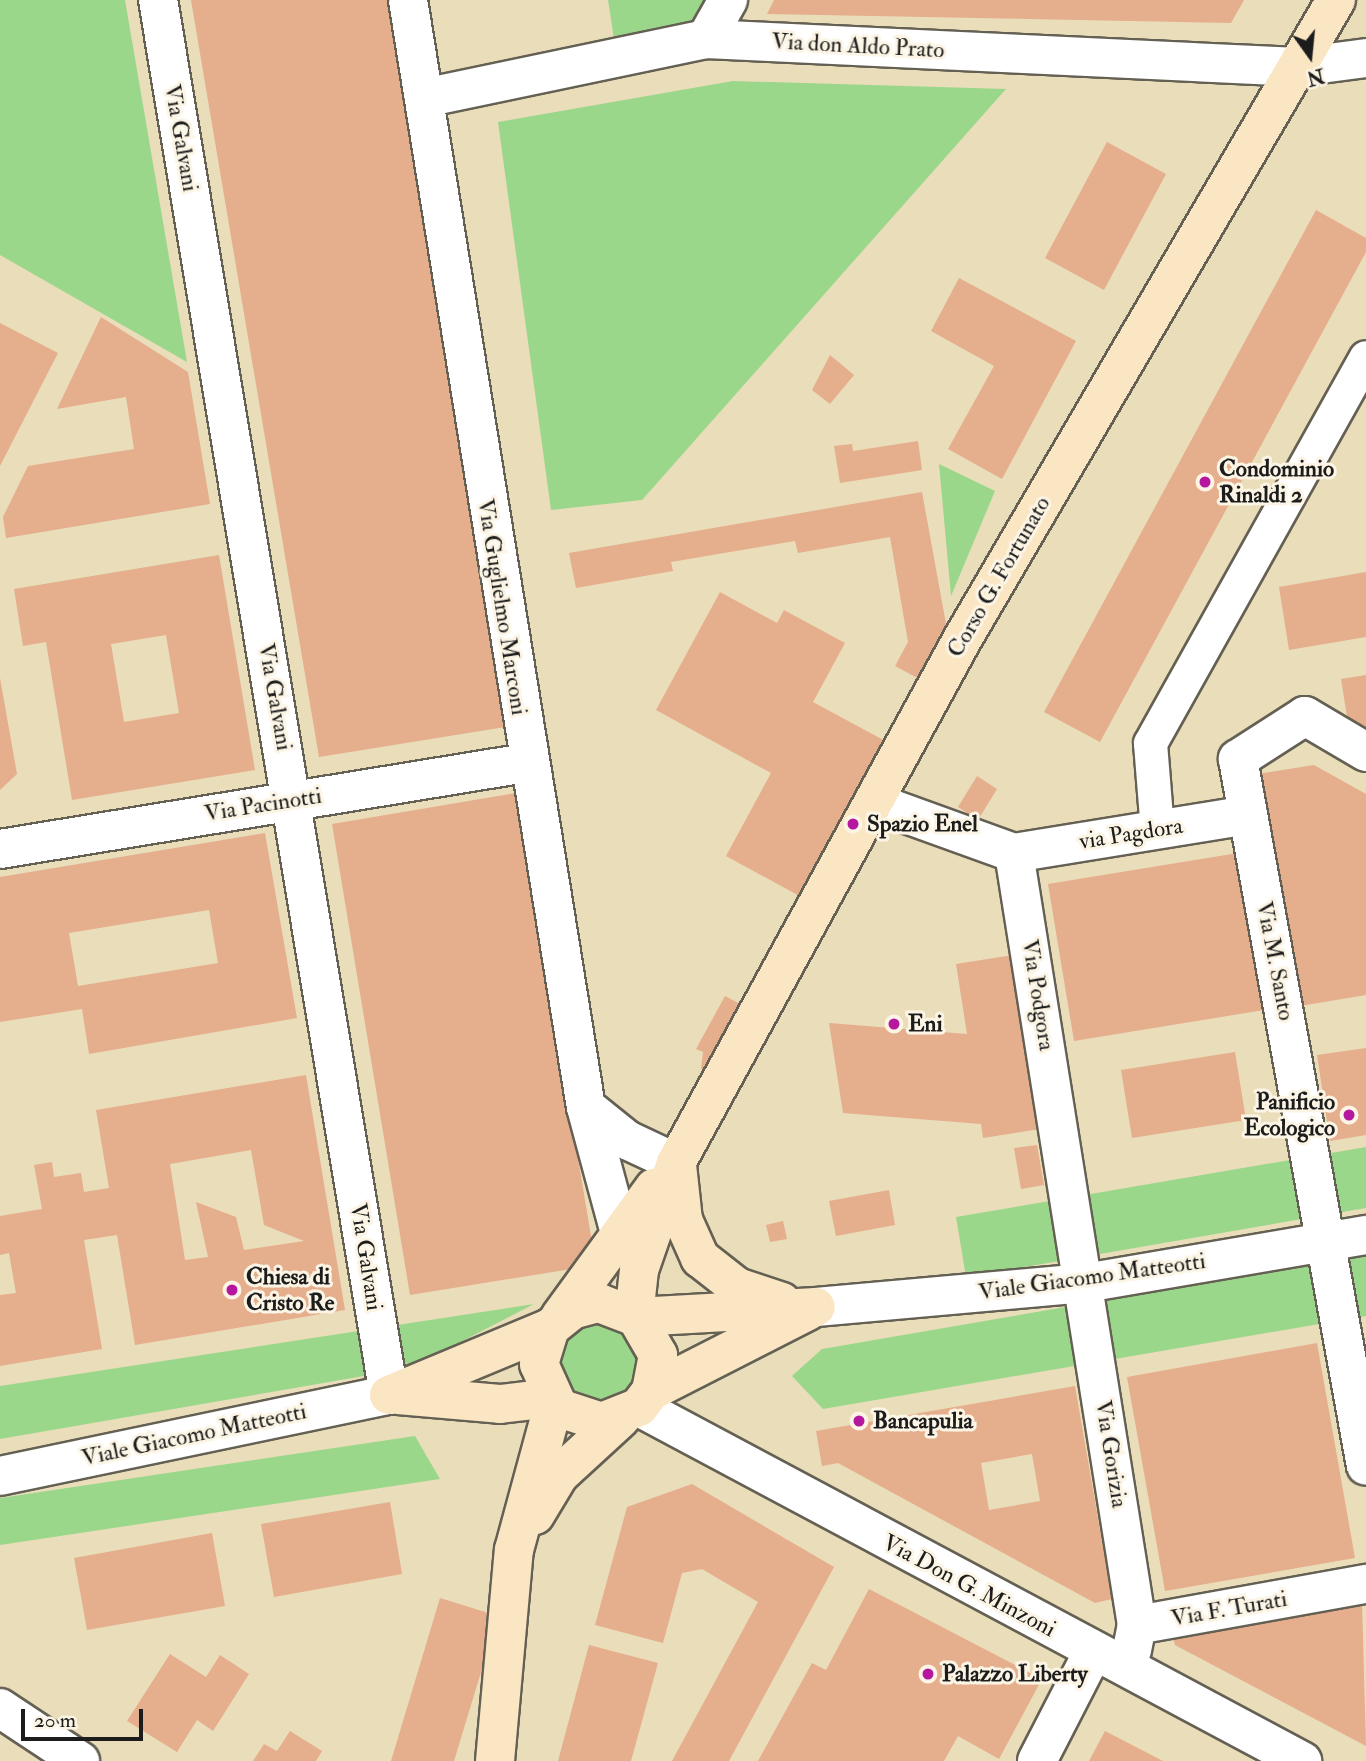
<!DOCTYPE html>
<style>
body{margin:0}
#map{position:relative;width:1366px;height:1761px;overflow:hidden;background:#eaddba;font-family:"IM FELL Double Pica",serif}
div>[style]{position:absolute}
.green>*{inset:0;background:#9bd78b}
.building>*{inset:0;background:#e5ae8d}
.roads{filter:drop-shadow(2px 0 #646053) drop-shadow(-2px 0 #646053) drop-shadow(0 2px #646053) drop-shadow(0 -2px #646053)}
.pedestrian>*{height:33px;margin:-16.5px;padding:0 16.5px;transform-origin:16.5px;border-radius:16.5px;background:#fff}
.minor>*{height:38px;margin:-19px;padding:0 19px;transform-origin:19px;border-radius:19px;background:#fff}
.tertiary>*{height:38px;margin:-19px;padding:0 19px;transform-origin:19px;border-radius:19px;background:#fff}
.secondary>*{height:38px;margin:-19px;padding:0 19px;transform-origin:19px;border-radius:19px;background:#fbe6c4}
.dots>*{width:19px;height:19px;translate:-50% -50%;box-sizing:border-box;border:4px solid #fcf5e5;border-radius:50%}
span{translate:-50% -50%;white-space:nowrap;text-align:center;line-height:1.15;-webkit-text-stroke:6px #fcf5e5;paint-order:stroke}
.street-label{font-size:23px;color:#1c1c1c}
.poi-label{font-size:23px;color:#1c1c1c;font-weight:700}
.left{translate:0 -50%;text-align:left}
.right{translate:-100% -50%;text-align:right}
.north{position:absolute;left:1275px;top:21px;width:70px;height:70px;-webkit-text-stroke:5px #fcf5e5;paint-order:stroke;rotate:165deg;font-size:19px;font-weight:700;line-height:28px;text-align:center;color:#1c1c1c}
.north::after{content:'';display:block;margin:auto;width:24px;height:32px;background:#1c1c1c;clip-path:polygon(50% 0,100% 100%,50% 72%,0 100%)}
.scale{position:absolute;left:21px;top:1709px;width:122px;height:32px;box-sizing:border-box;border:4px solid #1c1c1c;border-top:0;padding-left:9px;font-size:21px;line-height:24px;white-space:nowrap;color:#1c1c1c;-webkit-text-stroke:5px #fcf5e5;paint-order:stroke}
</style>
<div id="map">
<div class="green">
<div style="clip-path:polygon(0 0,125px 0,187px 362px,0 255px)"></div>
<div style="clip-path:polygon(608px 0,728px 0,706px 39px,617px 58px)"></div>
<div style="clip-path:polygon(733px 81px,1006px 89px,642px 500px,551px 510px,498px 122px)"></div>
<div style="clip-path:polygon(939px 464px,995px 491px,951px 596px)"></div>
<div style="clip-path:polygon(1366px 1147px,1366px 1208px,966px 1277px,956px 1217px)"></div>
<div style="clip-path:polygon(1366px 1255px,1366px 1316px,823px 1409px,792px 1376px,822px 1349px)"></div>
<div style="clip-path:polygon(599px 1303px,658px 1372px,583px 1421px,541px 1345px)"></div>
<div style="clip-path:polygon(534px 1304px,410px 1368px,0 1439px,0 1386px)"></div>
<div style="clip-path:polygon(415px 1436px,440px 1479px,0 1545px,0 1498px)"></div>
</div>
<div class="building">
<div style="clip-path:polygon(191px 0,391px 0,511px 726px,319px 757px)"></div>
<div style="clip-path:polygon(774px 0,1244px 0,1231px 23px,767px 14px)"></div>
<div style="clip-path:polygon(1107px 142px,1166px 174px,1104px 290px,1045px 258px)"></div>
<div style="clip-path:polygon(1316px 210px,1366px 238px,1366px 252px,1100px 742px,1044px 712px)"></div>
<div style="clip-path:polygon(959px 278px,1076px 341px,1002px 479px,948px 449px,994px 366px,931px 331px)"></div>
<div style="clip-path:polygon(101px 317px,188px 372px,210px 504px,6px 538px,3px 517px,28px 466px,134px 449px,126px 397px,57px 409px)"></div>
<div style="clip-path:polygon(0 323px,58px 353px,0 466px)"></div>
<div style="clip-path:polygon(830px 355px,854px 375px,830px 404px,812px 390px)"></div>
<div style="clip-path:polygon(918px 441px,922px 470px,840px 483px,834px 446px,852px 444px,853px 451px)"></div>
<div style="clip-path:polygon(922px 492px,948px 635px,923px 681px,895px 666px,908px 642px,890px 537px,798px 553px,795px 541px,671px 562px,673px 571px,576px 588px,569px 553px)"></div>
<div style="clip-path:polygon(evenodd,219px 555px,255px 770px,72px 800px,46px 642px,23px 646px,14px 589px,219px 555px,166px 635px,179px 713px,124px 722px,111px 644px,166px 635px)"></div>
<div style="clip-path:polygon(1366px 572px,1366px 637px,1289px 650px,1279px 587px)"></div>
<div style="clip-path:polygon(720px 592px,777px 623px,784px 610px,845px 643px,813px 702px,889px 743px,805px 899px,726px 856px,771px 773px,656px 710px)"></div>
<div style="clip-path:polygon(1366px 675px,1366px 728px,1347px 717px,1341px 679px)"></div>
<div style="clip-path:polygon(0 678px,17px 774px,0 790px)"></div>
<div style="clip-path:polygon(1314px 765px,1366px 794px,1366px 995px,1294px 1007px,1257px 774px)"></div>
<div style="clip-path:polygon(977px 776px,997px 789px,978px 820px,958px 807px)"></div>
<div style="clip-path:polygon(516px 793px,596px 1265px,410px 1295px,332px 824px)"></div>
<div style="clip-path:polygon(evenodd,265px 833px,297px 1018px,89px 1054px,82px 1009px,0 1022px,0 877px,265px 833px,209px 910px,218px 963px,78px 986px,69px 933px,209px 910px)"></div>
<div style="clip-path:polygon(1238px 853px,1264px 1010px,1074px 1041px,1048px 884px)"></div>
<div style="clip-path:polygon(1013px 955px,1040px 1129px,983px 1138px,981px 1124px,843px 1113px,829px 1023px,967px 1034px,956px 964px)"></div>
<div style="clip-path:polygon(725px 996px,746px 1007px,713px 1067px,701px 1069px,703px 1052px,696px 1049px)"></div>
<div style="clip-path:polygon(1366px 1048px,1366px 1135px,1330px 1141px,1317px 1055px)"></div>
<div style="clip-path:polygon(1235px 1052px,1246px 1120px,1132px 1138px,1121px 1070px)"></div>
<div style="clip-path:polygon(evenodd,306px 1075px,345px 1310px,135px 1345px,117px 1235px,84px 1240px,102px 1349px,0 1366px,0 1295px,16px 1293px,9px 1253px,0 1255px,0 1216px,42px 1209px,34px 1165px,52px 1162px,54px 1177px,81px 1173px,84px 1192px,109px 1188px,96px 1110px,306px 1075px,251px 1150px,264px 1225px,304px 1241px,244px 1250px,236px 1217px,196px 1202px,208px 1257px,185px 1260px,170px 1164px,251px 1150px)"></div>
<div style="clip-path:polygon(1037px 1145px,1044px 1185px,1021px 1189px,1014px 1148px)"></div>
<div style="clip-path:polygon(889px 1190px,895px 1225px,836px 1236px,829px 1201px)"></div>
<div style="clip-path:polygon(783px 1221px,787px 1239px,770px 1242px,766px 1225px)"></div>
<div style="clip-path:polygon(1317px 1343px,1355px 1558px,1165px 1591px,1127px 1377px)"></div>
<div style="clip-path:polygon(evenodd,1075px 1386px,1112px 1599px,1095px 1603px,838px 1463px,822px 1466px,816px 1431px,1075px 1386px,1032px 1454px,1040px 1501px,989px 1510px,981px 1463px,1032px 1454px)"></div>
<div style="clip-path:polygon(692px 1484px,834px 1567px,729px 1761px,672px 1761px,758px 1602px,702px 1569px,682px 1573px,663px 1643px,595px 1625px,627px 1507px)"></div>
<div style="clip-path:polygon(390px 1502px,402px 1574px,274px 1597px,261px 1524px)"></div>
<div style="clip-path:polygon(212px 1533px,225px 1606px,87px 1630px,74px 1558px)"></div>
<div style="clip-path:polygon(869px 1589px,1042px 1679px,999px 1759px,958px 1736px,944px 1761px,758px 1761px,812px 1663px,826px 1670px)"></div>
<div style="clip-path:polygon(440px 1598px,498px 1616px,454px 1761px,391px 1761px)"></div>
<div style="clip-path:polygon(1362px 1602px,1366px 1746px,1175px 1645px,1172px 1635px)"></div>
<div style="clip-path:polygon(589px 1645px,658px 1663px,631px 1761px,558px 1761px)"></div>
<div style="clip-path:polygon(170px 1654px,206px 1677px,220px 1655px,249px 1674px,213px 1731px,197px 1720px,177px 1752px,127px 1721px)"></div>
<div style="clip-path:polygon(290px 1731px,322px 1751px,316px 1761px,253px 1761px,264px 1744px,277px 1751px)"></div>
<div style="clip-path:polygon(1105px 1731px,1163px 1761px,1089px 1761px)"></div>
</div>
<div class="roads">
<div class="pedestrian">
<div style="left:1157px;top:830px;width:87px;rotate:-94.6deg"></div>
<div style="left:1150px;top:743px;width:442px;rotate:-60.8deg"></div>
</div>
<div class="minor">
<div style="left:408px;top:0;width:1121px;rotate:80.87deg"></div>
<div style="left:706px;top:39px;width:45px;rotate:-60.6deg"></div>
<div style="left:424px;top:98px;width:288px;rotate:-11.8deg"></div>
<div style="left:706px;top:39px;width:593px;rotate:2.71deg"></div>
<div style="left:1298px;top:67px;width:69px;rotate:-7.5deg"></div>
<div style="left:1366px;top:752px;width:71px;rotate:-149.5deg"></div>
<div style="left:1305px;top:716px;width:80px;rotate:147.3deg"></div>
<div style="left:1238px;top:759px;width:718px;rotate:79.74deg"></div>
<div style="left:876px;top:803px;width:147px;rotate:19.9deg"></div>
<div style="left:1014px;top:853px;width:782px;rotate:80.95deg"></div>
<div style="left:0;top:849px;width:533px;rotate:-9.29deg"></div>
<div style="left:1014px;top:853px;width:237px;rotate:-9.2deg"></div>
<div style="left:0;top:1476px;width:397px;rotate:-11.8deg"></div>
<div style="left:389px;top:1395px;width:1414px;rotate:-99.4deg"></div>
<div style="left:1132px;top:1650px;width:25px;rotate:-79deg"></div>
<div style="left:1137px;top:1625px;width:233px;rotate:-10.2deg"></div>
<div style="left:0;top:1708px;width:96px;rotate:33.5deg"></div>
<div style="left:1037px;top:1761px;width:123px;rotate:-62.8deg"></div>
</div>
<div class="tertiary">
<div style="left:586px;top:1107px;width:131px;rotate:74.9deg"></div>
<div style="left:586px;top:1107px;width:53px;rotate:38.8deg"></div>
<div style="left:627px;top:1140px;width:54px;rotate:25.1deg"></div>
<div style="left:816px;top:1307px;width:270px;rotate:-5.1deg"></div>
<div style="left:1085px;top:1283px;width:285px;rotate:-9.7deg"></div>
<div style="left:639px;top:1407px;width:752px;rotate:28.1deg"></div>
</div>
<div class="secondary">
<div style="left:677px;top:1165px;width:55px;rotate:83.8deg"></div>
<div style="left:683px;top:1220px;width:42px;rotate:65.9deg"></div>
<div style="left:700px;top:1258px;width:47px;rotate:38.1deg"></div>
<div style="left:737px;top:1287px;width:47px;rotate:18.4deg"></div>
<div style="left:634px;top:1316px;width:46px;rotate:-83.8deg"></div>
<div style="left:639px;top:1270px;width:113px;rotate:-70.9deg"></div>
<div style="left:676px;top:1163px;width:598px;rotate:-61.34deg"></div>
<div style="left:963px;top:638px;width:739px;rotate:-59.69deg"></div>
<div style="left:560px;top:1317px;width:160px;rotate:-53.9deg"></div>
<div style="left:636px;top:1317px;width:44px;rotate:59.9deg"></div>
<div style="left:658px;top:1355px;width:37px;rotate:101deg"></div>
<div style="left:651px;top:1391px;width:20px;rotate:127deg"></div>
<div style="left:639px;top:1407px;width:40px;rotate:158deg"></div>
<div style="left:602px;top:1422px;width:45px;rotate:-162deg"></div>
<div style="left:559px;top:1408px;width:48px;rotate:-114.4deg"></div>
<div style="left:539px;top:1364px;width:38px;rotate:-73deg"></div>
<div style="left:550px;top:1328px;width:28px;rotate:-39deg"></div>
<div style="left:572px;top:1310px;width:28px;rotate:-15deg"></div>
<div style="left:599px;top:1303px;width:40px;rotate:21deg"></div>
<div style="left:636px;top:1317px;width:180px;rotate:-3.2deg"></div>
<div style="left:651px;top:1391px;width:176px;rotate:-27deg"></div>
<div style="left:389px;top:1395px;width:174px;rotate:-22.6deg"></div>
<div style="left:398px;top:1395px;width:102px;rotate:5deg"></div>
<div style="left:500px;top:1404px;width:50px;rotate:-6.8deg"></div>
<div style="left:535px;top:1515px;width:47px;rotate:-59deg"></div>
<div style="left:559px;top:1475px;width:84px;rotate:-42.6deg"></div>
<div style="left:495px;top:1761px;width:212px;rotate:-84.9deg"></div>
<div style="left:514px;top:1550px;width:152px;rotate:-74.8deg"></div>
</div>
</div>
<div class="dots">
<div style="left:1205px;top:482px;background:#b5179e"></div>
<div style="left:853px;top:824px;background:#b5179e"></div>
<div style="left:894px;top:1024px;background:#b5179e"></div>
<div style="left:1349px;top:1115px;background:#b5179e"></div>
<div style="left:232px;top:1290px;background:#b5179e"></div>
<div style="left:859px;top:1421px;background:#b5179e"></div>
<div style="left:928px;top:1674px;background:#b5179e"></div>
</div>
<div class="street-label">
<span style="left:858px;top:46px;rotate:3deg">Via don Aldo Prato</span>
<span style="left:181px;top:138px;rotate:80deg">Via Galvani</span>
<span style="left:999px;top:577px;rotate:-60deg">Corso G. Fortunato</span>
<span style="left:502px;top:607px;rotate:81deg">Via Guglielmo Marconi</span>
<span style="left:275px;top:697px;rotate:80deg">Via Galvani</span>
<span style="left:263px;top:805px;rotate:-9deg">Via Pacinotti</span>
<span style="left:1131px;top:834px;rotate:-9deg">via Pagdora</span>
<span style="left:1275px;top:961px;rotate:79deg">Via M. Santo</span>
<span style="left:1038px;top:995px;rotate:81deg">Via Podgora</span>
<span style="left:366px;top:1257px;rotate:81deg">Via Galvani</span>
<span style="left:1092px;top:1277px;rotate:-8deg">Viale Giacomo Matteotti</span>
<span style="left:194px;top:1435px;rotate:-12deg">Viale Giacomo Matteotti</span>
<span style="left:1111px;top:1454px;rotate:81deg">Via Gorizia</span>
<span style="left:969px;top:1586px;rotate:28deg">Via Don G. Minzoni</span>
<span style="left:1229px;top:1609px;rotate:-10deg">Via F. Turati</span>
</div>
<div class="poi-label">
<span class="left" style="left:1219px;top:482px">Condominio<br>Rinaldi 2</span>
<span class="left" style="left:867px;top:824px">Spazio Enel</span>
<span class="left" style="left:908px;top:1024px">Eni</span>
<span class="right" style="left:1335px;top:1115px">Panificio<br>Ecologico</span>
<span class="left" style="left:246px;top:1290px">Chiesa di<br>Cristo Re</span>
<span class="left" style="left:873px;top:1421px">Bancapulia</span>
<span class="left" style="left:942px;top:1674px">Palazzo Liberty</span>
</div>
<div class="north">N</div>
<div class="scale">20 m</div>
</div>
